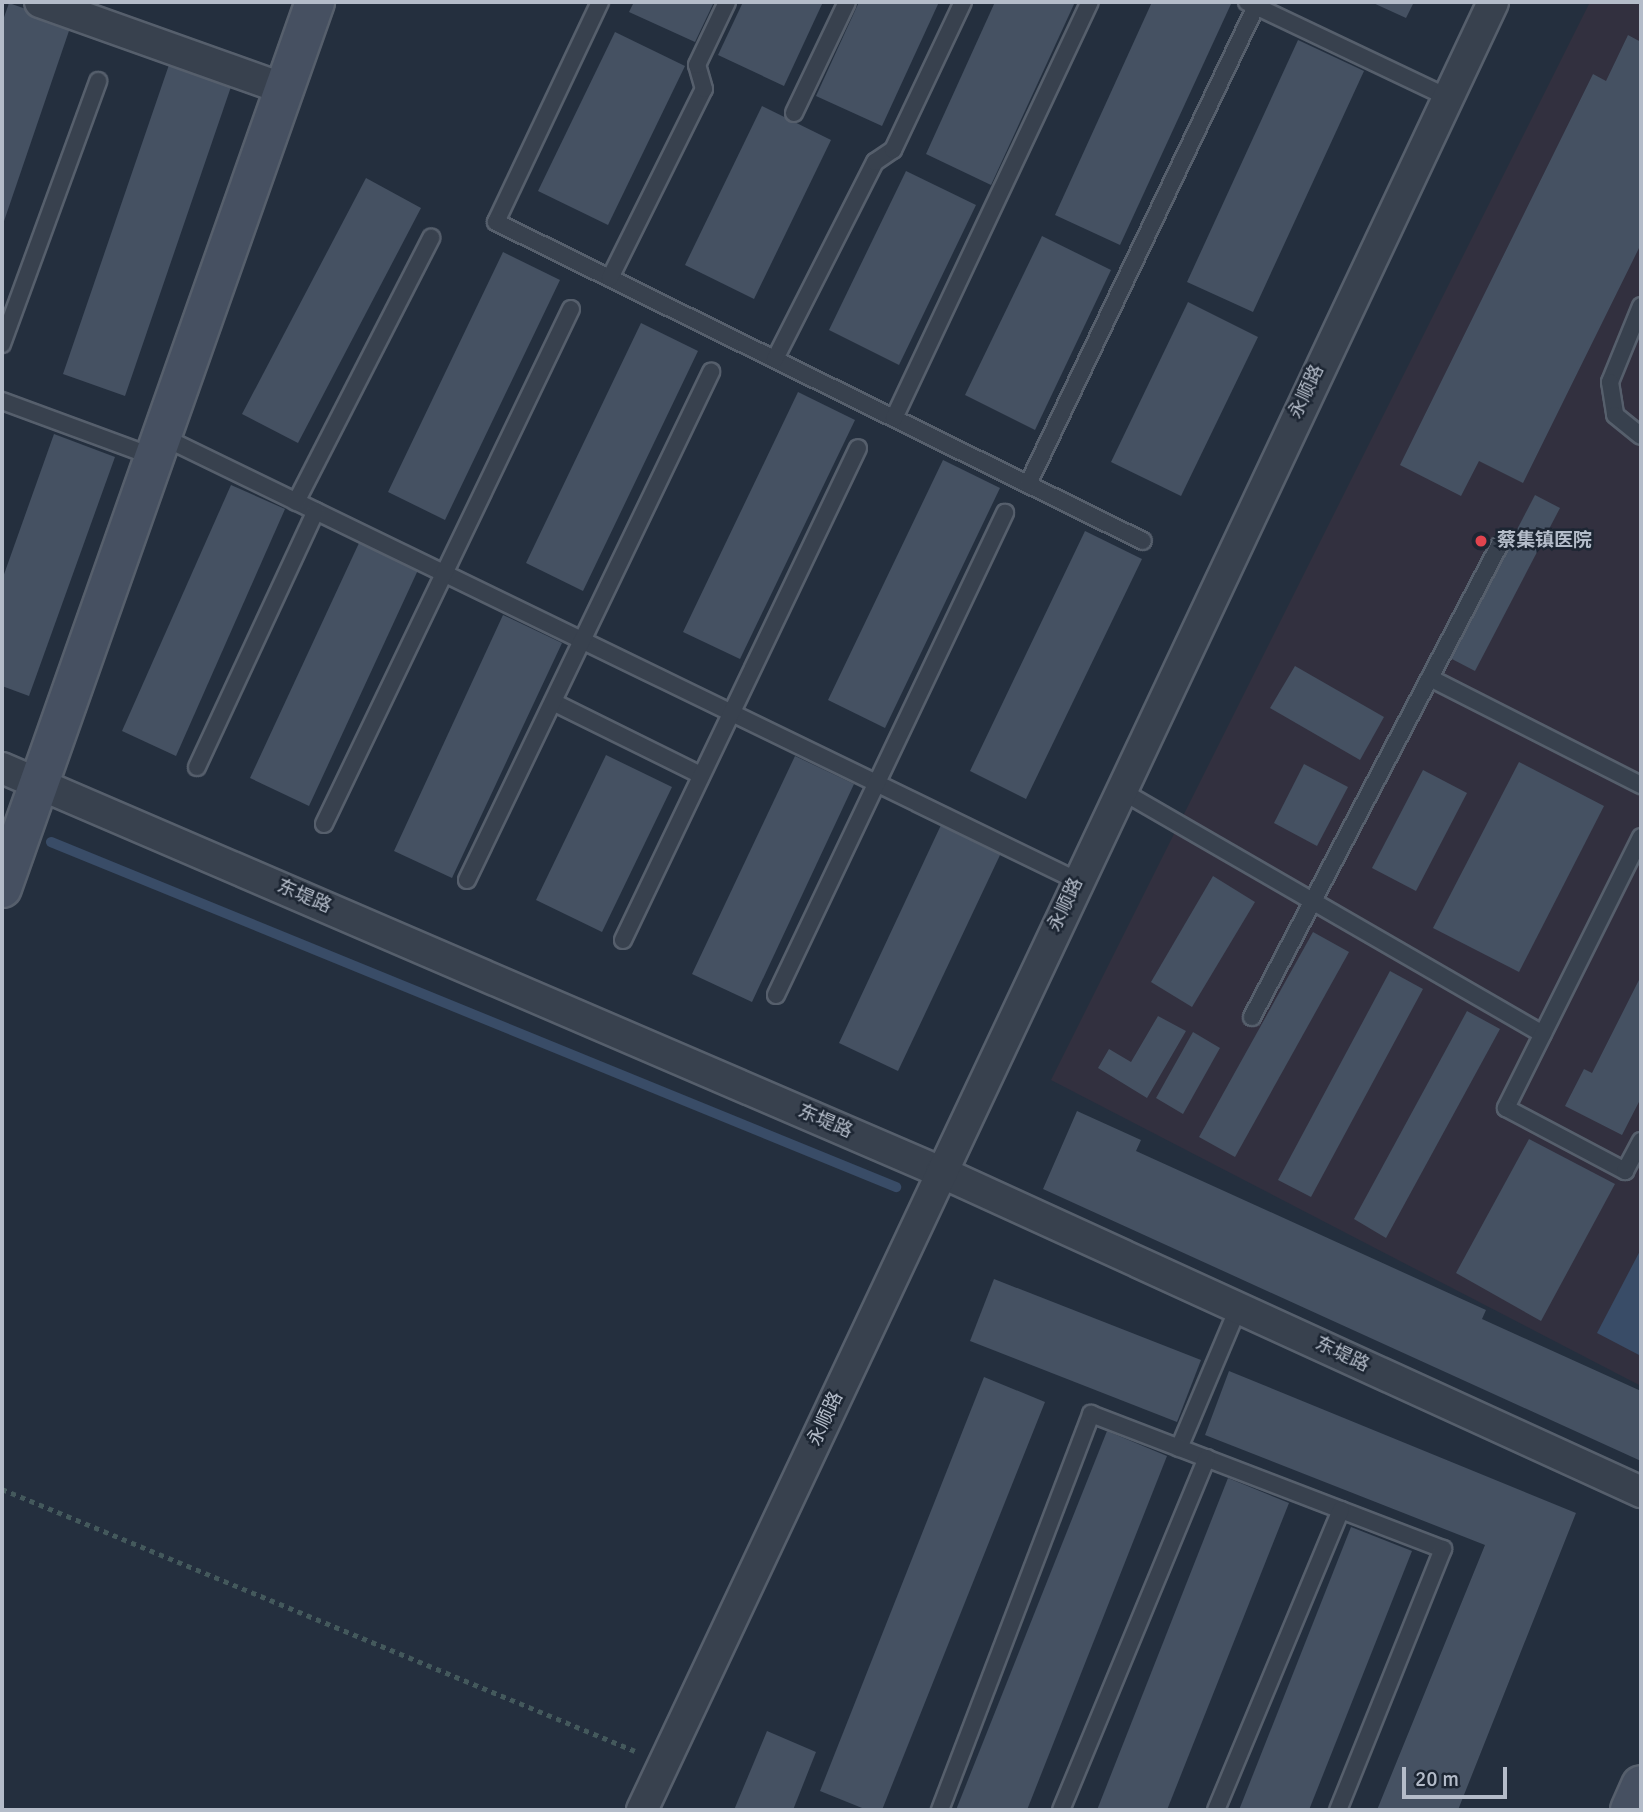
<!DOCTYPE html>
<meta charset="utf-8">
<style>
body{margin:0}
#map{position:relative;width:1643px;height:1812px;overflow:hidden;background:#242f3e;font-family:Signika,"Noto Sans SC",sans-serif}
div>[style]{position:absolute}
.medical>*{inset:0;background:#32303f}
.water>*{inset:0;background:#394c67}
.stream>*{height:10px;margin:-5px;padding:0 5px;transform-origin:5px;border-radius:5px;background:#394c67}
.building>*{inset:0;background:#455162}
.path>*{height:4.5px;margin-top:-2.25px;transform-origin:0;background:repeating-linear-gradient(90deg,#44595c 0 5px,transparent 0 10px)}
.roads{filter:drop-shadow(2px 0 #565f6c) drop-shadow(-2px 0 #565f6c) drop-shadow(0 2px #565f6c) drop-shadow(0 -2px #565f6c)}
.lane>*{height:16px;margin:-8px;padding:0 8px;transform-origin:8px;border-radius:8px;background:#38414e}
.street>*{height:30px;margin:-15px;padding:0 15px;transform-origin:15px;border-radius:15px;background:#38414e}
.secondary>*{height:38px;margin:-19px;padding:0 19px;transform-origin:19px;border-radius:19px;background:#465061}
.dots>*{width:19px;height:19px;translate:-50% -50%;box-sizing:border-box;border:4px solid #1d2633;border-radius:50%}
span{translate:-50% -50%;white-space:nowrap;text-align:center;line-height:1.15;-webkit-text-stroke:5px #1d2633;paint-order:stroke}
.street-label{font-size:19px;color:#b4bcc9}
.poi-label{font-size:19px;color:#b4bcc9;font-weight:700}
.left{translate:0 -50%;text-align:left}
.frame{position:absolute;inset:0;border:4px solid #b4bcc9;pointer-events:none}
.scale{position:absolute;left:1402px;top:1767px;width:105px;height:32px;box-sizing:border-box;border:4px solid #b4bcc9;border-top:0;padding-left:9px;font-size:21px;line-height:24px;white-space:nowrap;color:#b4bcc9;-webkit-text-stroke:5px #1d2633;paint-order:stroke}
</style>
<div id="map">
<div class="medical">
<div style="clip-path:polygon(1590px 2px,1641px 2px,1641px 1386px,1051px 1080px)"></div>
</div>
<div class="water">
<div style="clip-path:polygon(1641px 1249px,1641px 1356px,1597px 1333px)"></div>
</div>
<div class="stream">
<div style="left:51px;top:842px;width:913px;rotate:22.21deg"></div>
</div>
<div class="building">
<div style="clip-path:polygon(634px 2px,714px 2px,695px 42px,629px 12px)"></div>
<div style="clip-path:polygon(743px 2px,823px 2px,784px 86px,718px 55px)"></div>
<div style="clip-path:polygon(859px 2px,939px 2px,882px 126px,816px 96px)"></div>
<div style="clip-path:polygon(995px 2px,1075px 2px,991px 185px,926px 154px)"></div>
<div style="clip-path:polygon(1152px 2px,1231px 4px,1120px 245px,1055px 215px)"></div>
<div style="clip-path:polygon(1371px 2px,1414px 2px,1406px 18px)"></div>
<div style="clip-path:polygon(9px 3px,71px 25px,2px 227px,2px 23px)"></div>
<div style="clip-path:polygon(615px 32px,685px 66px,608px 225px,538px 191px)"></div>
<div style="clip-path:polygon(1628px 35px,1641px 42px,1641px 244px,1523px 483px,1479px 461px,1461px 496px,1400px 465px,1593px 74px,1606px 81px)"></div>
<div style="clip-path:polygon(1298px 40px,1364px 71px,1253px 312px,1187px 282px)"></div>
<div style="clip-path:polygon(172px 56px,234px 78px,125px 396px,63px 374px)"></div>
<div style="clip-path:polygon(762px 106px,831px 140px,754px 299px,685px 265px)"></div>
<div style="clip-path:polygon(906px 171px,976px 205px,899px 365px,829px 330px)"></div>
<div style="clip-path:polygon(366px 178px,421px 208px,298px 443px,242px 414px)"></div>
<div style="clip-path:polygon(1042px 236px,1111px 270px,1035px 430px,965px 395px)"></div>
<div style="clip-path:polygon(503px 252px,560px 280px,445px 520px,388px 492px)"></div>
<div style="clip-path:polygon(1188px 302px,1258px 337px,1181px 496px,1111px 462px)"></div>
<div style="clip-path:polygon(641px 323px,698px 351px,583px 591px,526px 563px)"></div>
<div style="clip-path:polygon(798px 392px,855px 420px,740px 659px,683px 632px)"></div>
<div style="clip-path:polygon(54px 434px,115px 457px,29px 696px,2px 686px,2px 580px)"></div>
<div style="clip-path:polygon(943px 460px,1000px 488px,885px 728px,828px 700px)"></div>
<div style="clip-path:polygon(231px 485px,285px 509px,176px 756px,122px 731px)"></div>
<div style="clip-path:polygon(1535px 495px,1560px 508px,1475px 671px,1450px 658px)"></div>
<div style="clip-path:polygon(1085px 531px,1142px 559px,1026px 799px,970px 771px)"></div>
<div style="clip-path:polygon(359px 543px,418px 570px,309px 806px,250px 778px)"></div>
<div style="clip-path:polygon(503px 615px,562px 643px,452px 878px,394px 851px)"></div>
<div style="clip-path:polygon(1295px 666px,1384px 717px,1360px 760px,1270px 708px)"></div>
<div style="clip-path:polygon(606px 755px,672px 787px,602px 932px,536px 900px)"></div>
<div style="clip-path:polygon(795px 756px,854px 784px,752px 1002px,692px 974px)"></div>
<div style="clip-path:polygon(1519px 762px,1604px 806px,1519px 972px,1433px 928px)"></div>
<div style="clip-path:polygon(1304px 764px,1348px 787px,1317px 846px,1274px 823px)"></div>
<div style="clip-path:polygon(1423px 770px,1467px 793px,1416px 891px,1372px 868px)"></div>
<div style="clip-path:polygon(941px 825px,1001px 853px,898px 1071px,839px 1043px)"></div>
<div style="clip-path:polygon(1213px 876px,1255px 902px,1192px 1007px,1151px 982px)"></div>
<div style="clip-path:polygon(1313px 932px,1349px 952px,1235px 1157px,1199px 1137px)"></div>
<div style="clip-path:polygon(1390px 971px,1423px 989px,1311px 1197px,1278px 1180px)"></div>
<div style="clip-path:polygon(1641px 976px,1641px 1098px,1622px 1135px,1565px 1106px,1584px 1069px,1592px 1073px)"></div>
<div style="clip-path:polygon(1467px 1011px,1500px 1029px,1386px 1238px,1354px 1219px)"></div>
<div style="clip-path:polygon(1158px 1016px,1186px 1031px,1147px 1098px,1098px 1068px,1109px 1049px,1131px 1062px)"></div>
<div style="clip-path:polygon(1193px 1032px,1220px 1048px,1183px 1114px,1156px 1098px)"></div>
<div style="clip-path:polygon(1077px 1111px,1141px 1140px,1136px 1151px,1486px 1310px,1482px 1319px,1641px 1391px,1641px 1461px,1043px 1189px)"></div>
<div style="clip-path:polygon(1529px 1139px,1615px 1184px,1541px 1321px,1456px 1273px)"></div>
<div style="clip-path:polygon(994px 1279px,1201px 1360px,1177px 1422px,970px 1341px)"></div>
<div style="clip-path:polygon(1229px 1371px,1576px 1513px,1458px 1810px,1377px 1810px,1485px 1545px,1205px 1435px)"></div>
<div style="clip-path:polygon(984px 1377px,1045px 1402px,882px 1810px,867px 1810px,820px 1791px)"></div>
<div style="clip-path:polygon(1107px 1431px,1167px 1456px,1027px 1810px,956px 1810px)"></div>
<div style="clip-path:polygon(1228px 1478px,1289px 1503px,1167px 1810px,1097px 1810px)"></div>
<div style="clip-path:polygon(1351px 1527px,1412px 1551px,1309px 1810px,1239px 1810px)"></div>
<div style="clip-path:polygon(767px 1731px,816px 1752px,793px 1810px,734px 1810px)"></div>
</div>
<div class="path">
<div style="left:2px;top:1489px;width:685px;rotate:22.48deg"></div>
</div>
<div class="roads">
<div class="lane">
<div style="left:600px;top:2px;width:243px;rotate:115.3deg"></div>
<div style="left:496px;top:222px;width:721px;rotate:26.25deg"></div>
<div style="left:1247px;top:2px;width:221px;rotate:25.4deg"></div>
<div style="left:794px;top:113px;width:123px;rotate:-64.5deg"></div>
<div style="left:610px;top:278px;width:211px;rotate:-63.6deg"></div>
<div style="left:704px;top:89px;width:25px;rotate:-106deg"></div>
<div style="left:697px;top:65px;width:70px;rotate:-64.5deg"></div>
<div style="left:1641px;top:306px;width:82px;rotate:112.2deg"></div>
<div style="left:1610px;top:382px;width:33px;rotate:81deg"></div>
<div style="left:1615px;top:415px;width:33px;rotate:39deg"></div>
<div style="left:2px;top:344px;width:280px;rotate:-69.9deg"></div>
<div style="left:775px;top:359px;width:221px;rotate:-63.1deg"></div>
<div style="left:875px;top:162px;width:22px;rotate:-34deg"></div>
<div style="left:893px;top:150px;width:164px;rotate:-64.7deg"></div>
<div style="left:2px;top:401px;width:162px;rotate:20.2deg"></div>
<div style="left:894px;top:418px;width:460px;rotate:-64.8deg"></div>
<div style="left:161px;top:436px;width:1019px;rotate:25.89deg"></div>
<div style="left:1028px;top:484px;width:534px;rotate:-64.49deg"></div>
<div style="left:296px;top:502px;width:297px;rotate:-62.9deg"></div>
<div style="left:1430px;top:678px;width:237px;rotate:26.9deg"></div>
<div style="left:553px;top:702px;width:165px;rotate:26.3deg"></div>
<div style="left:197px;top:767px;width:282px;rotate:-65.1deg"></div>
<div style="left:1120px;top:790px;width:488px;rotate:30deg"></div>
<div style="left:324px;top:824px;width:571px;rotate:-64.38deg"></div>
<div style="left:1641px;top:837px;width:303px;rotate:116.5deg"></div>
<div style="left:1506px;top:1108px;width:135px;rotate:27.9deg"></div>
<div style="left:1625px;top:1171px;width:34px;rotate:-62deg"></div>
<div style="left:467px;top:880px;width:564px;rotate:-64.34deg"></div>
<div style="left:623px;top:940px;width:545px;rotate:-64.47deg"></div>
<div style="left:776px;top:995px;width:534px;rotate:-64.59deg"></div>
<div style="left:1252px;top:1017px;width:532px;rotate:-62.33deg"></div>
<div style="left:1179px;top:1448px;width:152px;rotate:-67.1deg"></div>
<div style="left:940px;top:1810px;width:424px;rotate:-69.1deg"></div>
<div style="left:1091px;top:1414px;width:377px;rotate:21deg"></div>
<div style="left:1443px;top:1549px;width:281px;rotate:111.9deg"></div>
<div style="left:1061px;top:1810px;width:381px;rotate:-67.5deg"></div>
<div style="left:1216px;top:1810px;width:325px;rotate:-67.4deg"></div>
</div>
<div class="street">
<div style="left:40px;top:2px;width:259px;rotate:19.6deg"></div>
<div style="left:2px;top:768px;width:1022px;rotate:23.28deg"></div>
<div style="left:941px;top:1172px;width:770px;rotate:24.57deg"></div>
<div style="left:642px;top:1810px;width:1998px;rotate:-64.79deg"></div>
</div>
<div class="secondary">
<div style="left:2px;top:888px;width:940px;rotate:-70.54deg"></div>
<div style="left:1630px;top:1810px;width:27px;rotate:-66deg"></div>
</div>
</div>
<div class="dots">
<div style="left:1481px;top:541px;background:#e0444e"></div>
</div>
<div class="street-label">
<span style="left:1307px;top:392px;rotate:-65deg">永顺路</span>
<span style="left:304px;top:897px;rotate:23deg">东堤路</span>
<span style="left:1066px;top:905px;rotate:-65deg">永顺路</span>
<span style="left:825px;top:1122px;rotate:23deg">东堤路</span>
<span style="left:1342px;top:1355px;rotate:25deg">东堤路</span>
<span style="left:826px;top:1419px;rotate:-65deg">永顺路</span>
</div>
<div class="poi-label">
<span class="left" style="left:1497px;top:541px">蔡集镇医院</span>
</div>
<div class="frame"></div>
<div class="scale">20 m</div>
</div>
